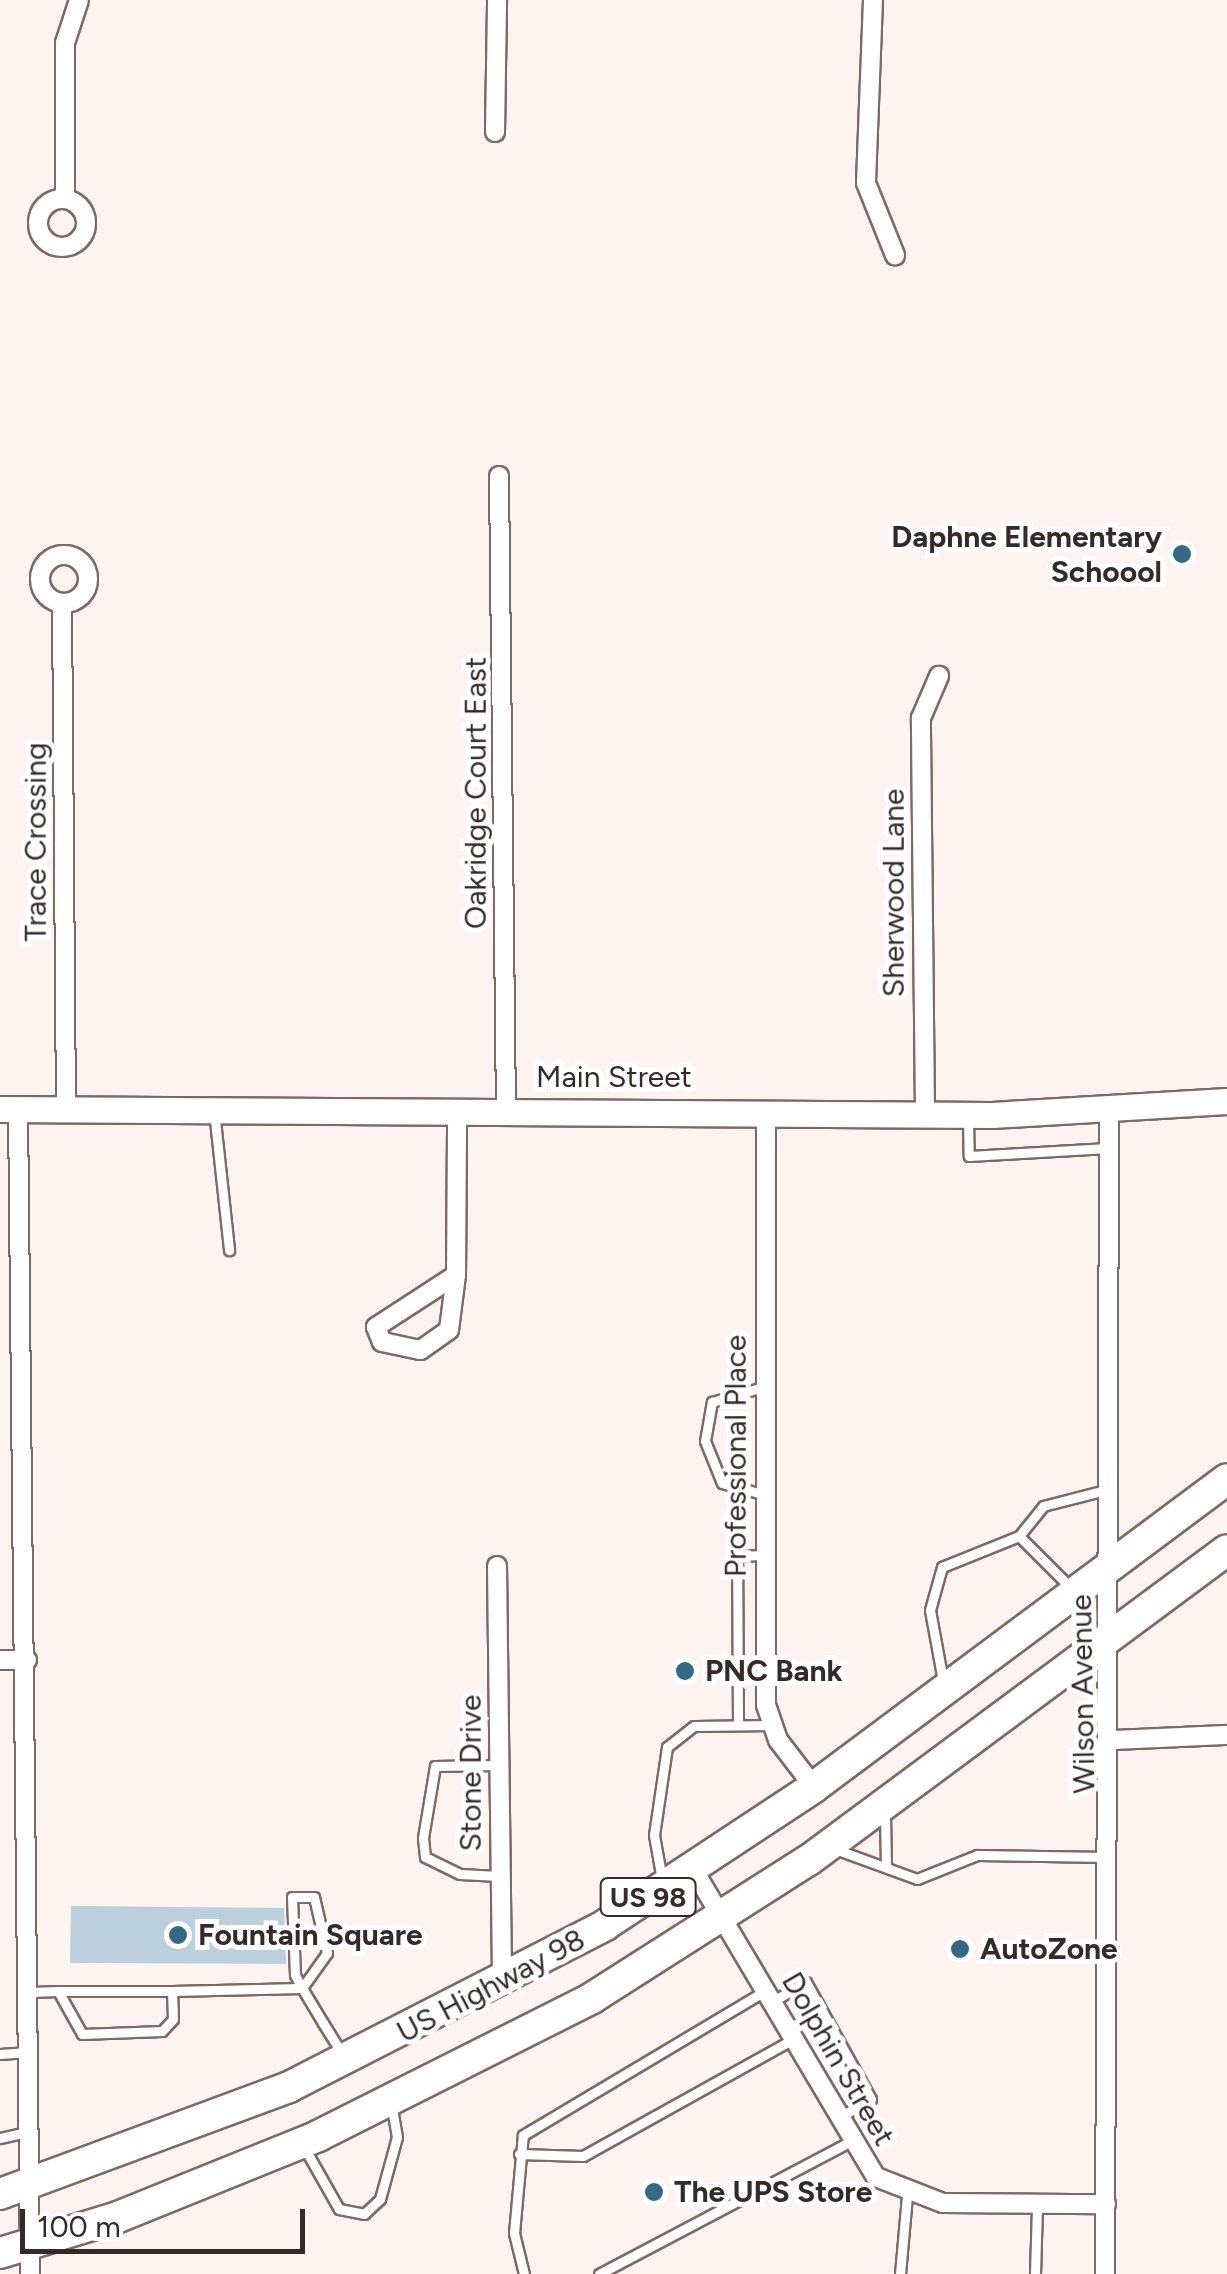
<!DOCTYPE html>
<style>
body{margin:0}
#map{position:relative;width:1227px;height:2274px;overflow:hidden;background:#fdf3f1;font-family:Figtree,sans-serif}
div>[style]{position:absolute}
.building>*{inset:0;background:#bbcfdc}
.roads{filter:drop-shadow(2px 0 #7e6965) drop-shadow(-2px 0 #7e6965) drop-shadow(0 2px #7e6965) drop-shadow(0 -2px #7e6965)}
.service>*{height:9px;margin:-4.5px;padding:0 4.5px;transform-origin:4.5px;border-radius:4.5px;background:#fff}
.minor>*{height:18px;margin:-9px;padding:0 9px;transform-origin:9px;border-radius:9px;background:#fff}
.minor>.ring{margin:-9px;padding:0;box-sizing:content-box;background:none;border:18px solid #fff;border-radius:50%}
.secondary>*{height:25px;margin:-12.5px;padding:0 12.5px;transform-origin:12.5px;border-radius:12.5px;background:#fff}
.primary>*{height:30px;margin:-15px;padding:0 15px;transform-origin:15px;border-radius:15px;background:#fff}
.dots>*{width:28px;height:28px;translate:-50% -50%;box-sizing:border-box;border:5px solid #fff;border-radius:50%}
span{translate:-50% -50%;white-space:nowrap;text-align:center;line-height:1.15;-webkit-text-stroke:10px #fff;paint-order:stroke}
.shield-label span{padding:2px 8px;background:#fff;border:2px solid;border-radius:8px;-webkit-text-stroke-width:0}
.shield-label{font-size:28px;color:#342b29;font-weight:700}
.poi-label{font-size:30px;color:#342b29;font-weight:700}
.right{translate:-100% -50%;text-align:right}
.left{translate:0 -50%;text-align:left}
.street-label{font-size:30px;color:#342b29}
.scale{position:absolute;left:20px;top:2209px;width:285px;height:45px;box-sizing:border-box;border:5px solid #342b29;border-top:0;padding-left:12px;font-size:30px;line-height:35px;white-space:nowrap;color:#342b29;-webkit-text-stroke:8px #fff;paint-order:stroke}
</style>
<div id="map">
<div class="building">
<div style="clip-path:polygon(71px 1906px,284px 1908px,286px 1964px,70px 1963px)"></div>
</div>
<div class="roads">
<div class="service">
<div style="left:214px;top:1111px;width:140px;rotate:83.8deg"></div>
<div style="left:968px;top:1117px;width:39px;rotate:89deg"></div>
<div style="left:969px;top:1156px;width:139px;rotate:-3.3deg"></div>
<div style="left:762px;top:1494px;width:41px;rotate:-164.6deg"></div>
<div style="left:722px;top:1483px;width:45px;rotate:-112deg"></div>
<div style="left:705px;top:1441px;width:40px;rotate:-80deg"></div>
<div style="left:712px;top:1402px;width:53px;rotate:-16.4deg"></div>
<div style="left:1019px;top:1536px;width:38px;rotate:-51deg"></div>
<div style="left:1043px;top:1506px;width:68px;rotate:-14.4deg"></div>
<div style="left:943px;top:1681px;width:72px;rotate:-100.4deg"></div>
<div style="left:930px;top:1610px;width:45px;rotate:-74.4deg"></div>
<div style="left:942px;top:1567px;width:83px;rotate:-21.9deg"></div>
<div style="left:1019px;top:1536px;width:75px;rotate:45deg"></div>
<div style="left:738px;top:1725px;width:169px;rotate:-90.3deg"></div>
<div style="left:737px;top:1556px;width:26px;rotate:-2deg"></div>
<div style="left:498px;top:1765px;width:63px;rotate:179.1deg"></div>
<div style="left:435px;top:1766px;width:73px;rotate:99.5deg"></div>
<div style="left:423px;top:1838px;width:19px;rotate:84deg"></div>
<div style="left:425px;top:1857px;width:39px;rotate:26deg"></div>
<div style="left:460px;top:1874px;width:39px;rotate:3deg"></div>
<div style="left:885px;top:1814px;width:52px;rotate:88.9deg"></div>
<div style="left:835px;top:1849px;width:87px;rotate:20.1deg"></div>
<div style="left:917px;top:1879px;width:65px;rotate:-21.8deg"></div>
<div style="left:977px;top:1855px;width:131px;rotate:0.9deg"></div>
<div style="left:662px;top:1880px;width:46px;rotate:-100.1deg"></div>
<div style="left:654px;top:1835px;width:89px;rotate:-81.6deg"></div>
<div style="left:667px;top:1747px;width:34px;rotate:-38deg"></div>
<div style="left:694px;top:1726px;width:79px;rotate:-0.7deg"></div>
<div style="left:172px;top:1991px;width:130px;rotate:-1.3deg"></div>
<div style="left:302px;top:1988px;width:43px;rotate:-54.5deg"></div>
<div style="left:327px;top:1953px;width:57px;rotate:-103.1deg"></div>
<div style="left:314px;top:1897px;width:22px;rotate:180deg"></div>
<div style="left:292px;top:1897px;width:78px;rotate:87.8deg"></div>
<div style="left:295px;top:1975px;width:15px;rotate:62deg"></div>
<div style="left:302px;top:1988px;width:41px;rotate:59deg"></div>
<div style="left:323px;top:2023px;width:36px;rotate:58deg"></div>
<div style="left:32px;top:1992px;width:26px;rotate:-2deg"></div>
<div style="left:58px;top:1991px;width:49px;rotate:60.8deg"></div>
<div style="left:82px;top:2034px;width:80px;rotate:-2.1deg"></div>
<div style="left:162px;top:2031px;width:16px;rotate:-47deg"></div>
<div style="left:173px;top:2019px;width:28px;rotate:-92deg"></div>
<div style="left:172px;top:1991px;width:114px;rotate:180deg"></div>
<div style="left:773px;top:2001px;width:38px;rotate:-30deg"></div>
<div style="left:806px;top:1982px;width:134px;rotate:60.9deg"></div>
<div style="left:871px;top:2099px;width:36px;rotate:150deg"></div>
<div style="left:0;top:2054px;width:28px;rotate:-4deg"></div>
<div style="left:0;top:2138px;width:32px;rotate:-13deg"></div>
<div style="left:305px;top:2149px;width:69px;rotate:60.5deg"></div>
<div style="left:339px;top:2209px;width:25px;rotate:11deg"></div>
<div style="left:364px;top:2214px;width:22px;rotate:-43deg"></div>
<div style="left:380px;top:2199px;width:64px;rotate:-74.7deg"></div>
<div style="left:397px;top:2137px;width:35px;rotate:-100deg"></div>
<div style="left:519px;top:2154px;width:64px;rotate:1.8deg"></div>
<div style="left:583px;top:2156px;width:243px;rotate:-29.1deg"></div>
<div style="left:524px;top:2274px;width:42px;rotate:-103.7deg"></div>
<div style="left:514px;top:2233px;width:98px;rotate:-84.8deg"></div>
<div style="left:523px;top:2135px;width:283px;rotate:-30.8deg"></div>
<div style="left:599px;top:2274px;width:283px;rotate:-27.8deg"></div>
<div style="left:900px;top:2274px;width:79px;rotate:-84.9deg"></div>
<div style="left:1035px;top:2274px;width:68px;rotate:-88.3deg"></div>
</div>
<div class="minor">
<div style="left:873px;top:0;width:183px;rotate:92.2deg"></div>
<div style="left:866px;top:183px;width:78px;rotate:68.1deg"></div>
<div style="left:495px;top:132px;width:132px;rotate:-89.1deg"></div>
<div class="ring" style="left:38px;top:199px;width:30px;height:30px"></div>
<div style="left:65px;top:199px;width:156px;rotate:-90deg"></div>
<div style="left:65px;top:43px;width:45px;rotate:-72deg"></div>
<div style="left:499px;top:476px;width:633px;rotate:89.37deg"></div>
<div class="ring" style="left:40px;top:555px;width:30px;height:30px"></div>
<div style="left:62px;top:603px;width:505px;rotate:89.55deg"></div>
<div style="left:18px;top:1108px;width:1166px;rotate:89.41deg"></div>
<div style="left:766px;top:1111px;width:594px;rotate:90deg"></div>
<div style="left:766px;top:1705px;width:37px;rotate:71deg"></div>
<div style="left:778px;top:1740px;width:59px;rotate:52.5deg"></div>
<div style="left:925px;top:1113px;width:395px;rotate:-90.6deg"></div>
<div style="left:921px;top:718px;width:46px;rotate:-66.8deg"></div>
<div style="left:456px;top:1275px;width:55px;rotate:97.3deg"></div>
<div style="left:449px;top:1330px;width:35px;rotate:145deg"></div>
<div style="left:420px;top:1350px;width:39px;rotate:-168deg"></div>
<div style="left:382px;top:1342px;width:16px;rotate:-112deg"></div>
<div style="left:376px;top:1327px;width:95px;rotate:-33deg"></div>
<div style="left:456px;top:1275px;width:163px;rotate:-89.6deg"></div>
<div style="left:497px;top:1566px;width:414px;rotate:89.3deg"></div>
<div style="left:0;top:1660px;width:27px"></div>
<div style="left:1112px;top:1740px;width:115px;rotate:-2.5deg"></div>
<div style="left:693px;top:1869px;width:358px;rotate:59.3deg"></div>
<div style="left:876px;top:2177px;width:72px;rotate:21.2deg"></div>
<div style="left:943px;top:2203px;width:163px;rotate:0.4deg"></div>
<div style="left:1105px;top:2274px;width:1160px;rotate:-89.8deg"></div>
</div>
<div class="secondary">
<div style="left:0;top:1109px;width:992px;rotate:0.35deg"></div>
<div style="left:992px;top:1115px;width:235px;rotate:-3.4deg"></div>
</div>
<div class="primary">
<div style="left:0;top:2194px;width:308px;rotate:-20.3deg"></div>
<div style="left:289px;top:2087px;width:355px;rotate:-27.1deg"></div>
<div style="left:605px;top:1925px;width:250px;rotate:-33.4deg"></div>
<div style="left:814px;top:1787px;width:515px;rotate:-36.71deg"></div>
<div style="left:0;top:2253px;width:123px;rotate:-17deg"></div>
<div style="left:118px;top:2217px;width:216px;rotate:-22deg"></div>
<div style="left:318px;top:2136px;width:307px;rotate:-26.7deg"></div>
<div style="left:592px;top:1998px;width:257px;rotate:-32.5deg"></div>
<div style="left:809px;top:1860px;width:520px;rotate:-36.56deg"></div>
</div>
</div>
<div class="dots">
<div style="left:1182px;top:554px;background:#346884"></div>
<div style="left:685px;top:1671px;background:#346884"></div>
<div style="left:178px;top:1935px;background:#346884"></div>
<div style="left:960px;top:1949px;background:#346884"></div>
<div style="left:654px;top:2192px;background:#346884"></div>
</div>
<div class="shield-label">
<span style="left:648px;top:1897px">US 98</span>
</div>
<div class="poi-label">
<span class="right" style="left:1162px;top:554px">Daphne Elementary<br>Schoool</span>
<span class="left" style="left:705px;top:1671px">PNC Bank</span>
<span class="left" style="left:198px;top:1935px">Fountain Square</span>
<span class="left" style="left:980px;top:1949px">AutoZone</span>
<span class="left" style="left:674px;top:2192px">The UPS Store</span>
</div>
<div class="street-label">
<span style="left:476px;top:793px;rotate:-90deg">Oakridge Court East</span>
<span style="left:36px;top:842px;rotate:-90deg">Trace Crossing</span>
<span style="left:894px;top:893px;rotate:-90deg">Sherwood Lane</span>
<span style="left:614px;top:1077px">Main Street</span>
<span style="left:736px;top:1456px;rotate:-90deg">Professional Place</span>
<span style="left:1083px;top:1694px;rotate:-91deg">Wilson Avenue</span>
<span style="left:471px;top:1773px;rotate:-90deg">Stone Drive</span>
<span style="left:491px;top:1986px;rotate:-28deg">US Highway 98</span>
<span style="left:838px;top:2059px;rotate:60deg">Dolphin Street</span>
</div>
<div class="scale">100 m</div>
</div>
